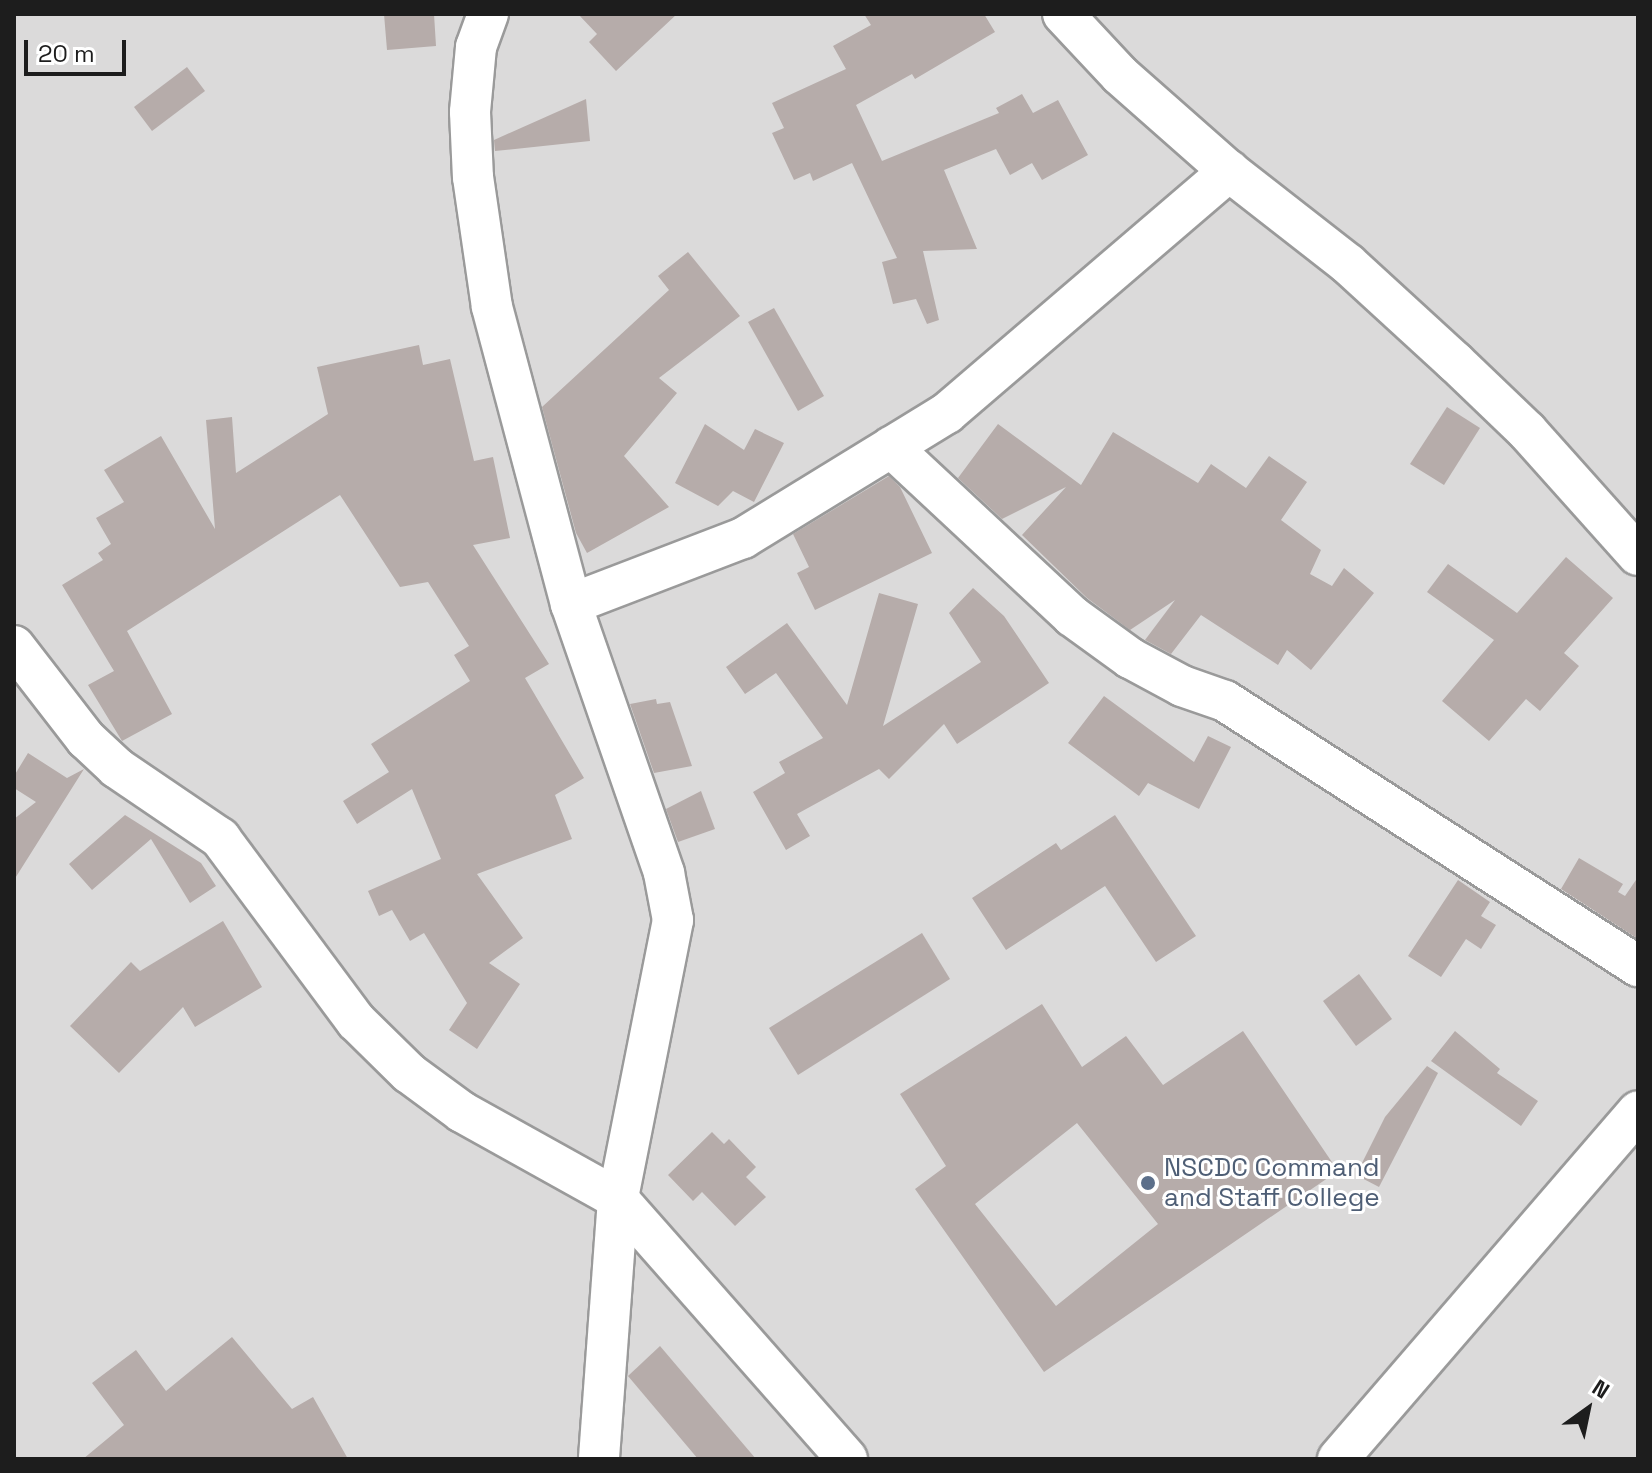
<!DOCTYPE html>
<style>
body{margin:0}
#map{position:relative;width:1652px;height:1473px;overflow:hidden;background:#ede7e4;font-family:"Space Grotesk",sans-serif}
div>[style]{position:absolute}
.residential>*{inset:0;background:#dbdada}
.building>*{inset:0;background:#b6acaa}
.roads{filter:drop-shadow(2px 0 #9a9a9a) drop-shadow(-2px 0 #9a9a9a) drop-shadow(0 2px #9a9a9a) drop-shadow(0 -2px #9a9a9a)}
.street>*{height:40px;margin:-20px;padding:0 20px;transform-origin:20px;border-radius:20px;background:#fff}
.dots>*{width:22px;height:22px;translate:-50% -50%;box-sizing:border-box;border:4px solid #fff;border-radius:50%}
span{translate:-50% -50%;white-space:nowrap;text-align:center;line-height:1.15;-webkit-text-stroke:6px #fff;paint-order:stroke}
.service-label{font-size:26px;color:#4e5e75}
.left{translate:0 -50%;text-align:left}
.frame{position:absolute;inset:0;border:16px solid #1d1d1d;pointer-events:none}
.north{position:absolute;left:1548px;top:1369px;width:80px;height:80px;-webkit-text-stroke:6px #fff;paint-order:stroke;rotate:33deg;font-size:22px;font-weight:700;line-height:32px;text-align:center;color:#1d1d1d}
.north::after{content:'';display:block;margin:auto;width:28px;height:36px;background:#1d1d1d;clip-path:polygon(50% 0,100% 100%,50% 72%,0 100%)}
.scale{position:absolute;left:24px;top:40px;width:102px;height:36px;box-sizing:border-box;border:4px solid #1d1d1d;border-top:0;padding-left:10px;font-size:24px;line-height:28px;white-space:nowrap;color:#1d1d1d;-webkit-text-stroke:6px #fff;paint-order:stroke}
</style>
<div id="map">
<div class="residential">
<div style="clip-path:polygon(14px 14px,1638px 14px,1638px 1459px,14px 1459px)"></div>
</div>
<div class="building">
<div style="clip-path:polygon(384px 14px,434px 14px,436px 46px,387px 50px)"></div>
<div style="clip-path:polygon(578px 14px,677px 14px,616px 71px,589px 42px,597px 34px)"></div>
<div style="clip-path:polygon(864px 14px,984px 14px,995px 32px,915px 79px,912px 74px,856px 105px,882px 161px,999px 113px,996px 108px,1022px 94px,1033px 113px,1058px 100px,1088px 155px,1042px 180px,1032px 163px,1010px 175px,996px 149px,944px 170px,977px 249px,923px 251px,939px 320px,927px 324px,916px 299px,893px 304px,882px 262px,897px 258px,852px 163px,813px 181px,810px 173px,794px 180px,772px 133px,784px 128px,772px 103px,846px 69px,833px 46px,871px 25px)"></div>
<div style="clip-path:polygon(187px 67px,205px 91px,152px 131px,134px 107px)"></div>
<div style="clip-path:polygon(586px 99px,590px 141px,495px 151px,494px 140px)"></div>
<div style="clip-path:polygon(688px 252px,740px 316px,659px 378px,677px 393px,624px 456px,669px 507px,587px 553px,576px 533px,542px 407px,669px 290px,658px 276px)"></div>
<div style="clip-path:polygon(774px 308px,824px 396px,798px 411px,748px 322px)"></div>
<div style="clip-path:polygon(419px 345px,423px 365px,450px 359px,474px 461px,493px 457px,510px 538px,473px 545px,549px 664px,525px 678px,584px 778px,555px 795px,572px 839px,477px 874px,523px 938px,489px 963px,520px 984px,477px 1049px,449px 1030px,467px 1003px,424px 933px,410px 941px,392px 910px,379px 916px,368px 891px,441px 859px,412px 789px,357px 824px,343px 801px,389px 772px,371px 744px,470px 681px,454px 655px,469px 646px,428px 582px,400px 587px,340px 495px,127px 631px,172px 714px,122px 741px,88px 685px,114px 671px,62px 585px,103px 560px,98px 553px,111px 544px,96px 518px,124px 502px,104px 470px,161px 436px,215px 529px,206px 420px,232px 417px,236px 473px,328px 414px,317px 367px)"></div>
<div style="clip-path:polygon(1447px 407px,1480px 428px,1444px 485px,1410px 464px)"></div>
<div style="clip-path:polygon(705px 424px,744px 450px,755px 429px,784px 443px,754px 502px,733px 491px,718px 506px,675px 483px)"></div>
<div style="clip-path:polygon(998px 424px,1081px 485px,1113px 432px,1198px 483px,1211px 464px,1246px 488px,1269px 456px,1307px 482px,1281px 520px,1321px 550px,1310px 574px,1332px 586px,1344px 568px,1374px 593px,1311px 670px,1287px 650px,1278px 665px,1201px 615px,1171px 654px,1145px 640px,1175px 600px,1130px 630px,1087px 598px,1022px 535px,1066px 487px,1002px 519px,958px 478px)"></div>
<div style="clip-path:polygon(889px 476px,900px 487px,932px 553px,815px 610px,797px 573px,809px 567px,793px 534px)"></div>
<div style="clip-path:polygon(1566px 557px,1613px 598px,1564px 653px,1579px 666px,1540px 711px,1526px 699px,1489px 741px,1442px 701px,1494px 640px,1427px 592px,1448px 564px,1517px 613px)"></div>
<div style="clip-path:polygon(973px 588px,1004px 616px,1049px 683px,957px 744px,944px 724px,889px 779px,879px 769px,797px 814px,810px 836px,786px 850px,753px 792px,785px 773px,779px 762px,823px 738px,776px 673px,745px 694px,726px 667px,787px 623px,847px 705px,879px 593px,918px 604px,883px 726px,981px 662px,949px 613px)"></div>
<div style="clip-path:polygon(1104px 696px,1194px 762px,1208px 736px,1231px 747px,1199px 809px,1148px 783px,1139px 796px,1068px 743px)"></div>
<div style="clip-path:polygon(656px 699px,657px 704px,670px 702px,692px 766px,654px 773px,630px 704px)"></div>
<div style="clip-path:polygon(28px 753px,67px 778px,84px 769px,14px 880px,14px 819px,36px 802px,14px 788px,14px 776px)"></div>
<div style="clip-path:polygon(701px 791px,715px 829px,678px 842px,666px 809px)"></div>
<div style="clip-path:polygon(125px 815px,201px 863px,216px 886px,190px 903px,151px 839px,92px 890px,69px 864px)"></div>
<div style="clip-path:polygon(1115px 815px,1196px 936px,1156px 962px,1105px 886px,1006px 950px,972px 898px,1056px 843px,1061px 850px)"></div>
<div style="clip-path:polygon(1579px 858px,1623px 884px,1618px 892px,1625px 896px,1638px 877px,1638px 939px,1561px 889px)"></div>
<div style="clip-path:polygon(1458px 880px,1490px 902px,1481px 916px,1496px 925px,1481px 949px,1466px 939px,1441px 977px,1408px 956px)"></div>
<div style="clip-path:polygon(223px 921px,262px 987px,195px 1027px,183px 1007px,119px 1073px,70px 1026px,131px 962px,140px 971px)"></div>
<div style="clip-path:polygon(922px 933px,950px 979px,798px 1075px,769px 1028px)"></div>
<div style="clip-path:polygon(1359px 974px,1392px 1019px,1356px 1046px,1323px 1001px)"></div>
<div style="clip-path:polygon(evenodd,1042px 1004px,1082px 1067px,1126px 1036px,1163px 1085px,1243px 1031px,1338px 1171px,1044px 1372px,915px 1189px,946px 1166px,900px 1094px,1042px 1004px,1077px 1123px,1158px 1224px,1056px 1306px,975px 1204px,1077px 1123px)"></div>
<div style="clip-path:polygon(1455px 1031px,1500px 1069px,1497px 1073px,1538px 1101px,1521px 1126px,1431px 1061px)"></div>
<div style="clip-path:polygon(1427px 1066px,1438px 1073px,1379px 1187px,1356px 1175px,1385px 1117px)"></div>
<div style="clip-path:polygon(712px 1132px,724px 1144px,729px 1139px,756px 1167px,746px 1177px,766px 1197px,735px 1226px,702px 1192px,693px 1201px,668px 1175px)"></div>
<div style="clip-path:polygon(232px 1337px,292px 1409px,313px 1397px,348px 1459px,83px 1459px,124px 1425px,92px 1383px,136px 1350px,166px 1391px)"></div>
<div style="clip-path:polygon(660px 1346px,756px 1459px,698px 1459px,628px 1376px)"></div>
</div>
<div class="roads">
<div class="street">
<div style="left:488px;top:14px;width:35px;rotate:110deg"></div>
<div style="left:476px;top:47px;width:65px;rotate:95.3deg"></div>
<div style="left:470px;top:112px;width:65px;rotate:87.4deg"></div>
<div style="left:473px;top:177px;width:131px;rotate:81.7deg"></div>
<div style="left:492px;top:307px;width:307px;rotate:75.1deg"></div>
<div style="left:571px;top:604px;width:285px;rotate:70.9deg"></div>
<div style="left:664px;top:873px;width:48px;rotate:79.2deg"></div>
<div style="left:673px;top:920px;width:284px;rotate:101.2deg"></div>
<div style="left:618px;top:1199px;width:261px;rotate:94.2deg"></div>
<div style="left:1063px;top:14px;width:83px;rotate:46.9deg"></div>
<div style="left:1120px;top:75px;width:145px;rotate:41.4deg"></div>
<div style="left:1229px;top:171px;width:151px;rotate:38deg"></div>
<div style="left:1348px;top:264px;width:145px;rotate:42.5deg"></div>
<div style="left:1455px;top:362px;width:100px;rotate:43.8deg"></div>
<div style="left:1527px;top:431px;width:166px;rotate:48.2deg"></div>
<div style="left:891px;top:447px;width:248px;rotate:43deg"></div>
<div style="left:1072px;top:616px;width:72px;rotate:35.9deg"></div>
<div style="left:1130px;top:658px;width:59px;rotate:28.3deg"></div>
<div style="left:1182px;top:686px;width:46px;rotate:19.2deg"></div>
<div style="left:1225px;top:701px;width:491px;rotate:32.7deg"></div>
<div style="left:571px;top:604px;width:184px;rotate:-21deg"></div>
<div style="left:743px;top:538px;width:239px;rotate:-31.5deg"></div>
<div style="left:947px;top:413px;width:372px;rotate:-40.6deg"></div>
<div style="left:14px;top:646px;width:118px;rotate:52.3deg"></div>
<div style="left:86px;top:739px;width:42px;rotate:43.1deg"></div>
<div style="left:117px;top:768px;width:125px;rotate:34.2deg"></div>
<div style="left:220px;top:838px;width:228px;rotate:53.4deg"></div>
<div style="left:356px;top:1021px;width:74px;rotate:44.5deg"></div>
<div style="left:409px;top:1073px;width:66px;rotate:36.3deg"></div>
<div style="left:462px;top:1112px;width:179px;rotate:29.1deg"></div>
<div style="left:618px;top:1199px;width:346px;rotate:48.6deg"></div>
<div style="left:1338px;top:1459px;width:459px;rotate:-49.2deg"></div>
</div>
</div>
<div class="dots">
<div style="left:1148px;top:1183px;background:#5c6f8a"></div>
</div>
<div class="service-label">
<span class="left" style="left:1164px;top:1183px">NSCDC Command<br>and Staff College</span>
</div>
<div class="frame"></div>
<div class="north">N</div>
<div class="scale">20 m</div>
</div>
